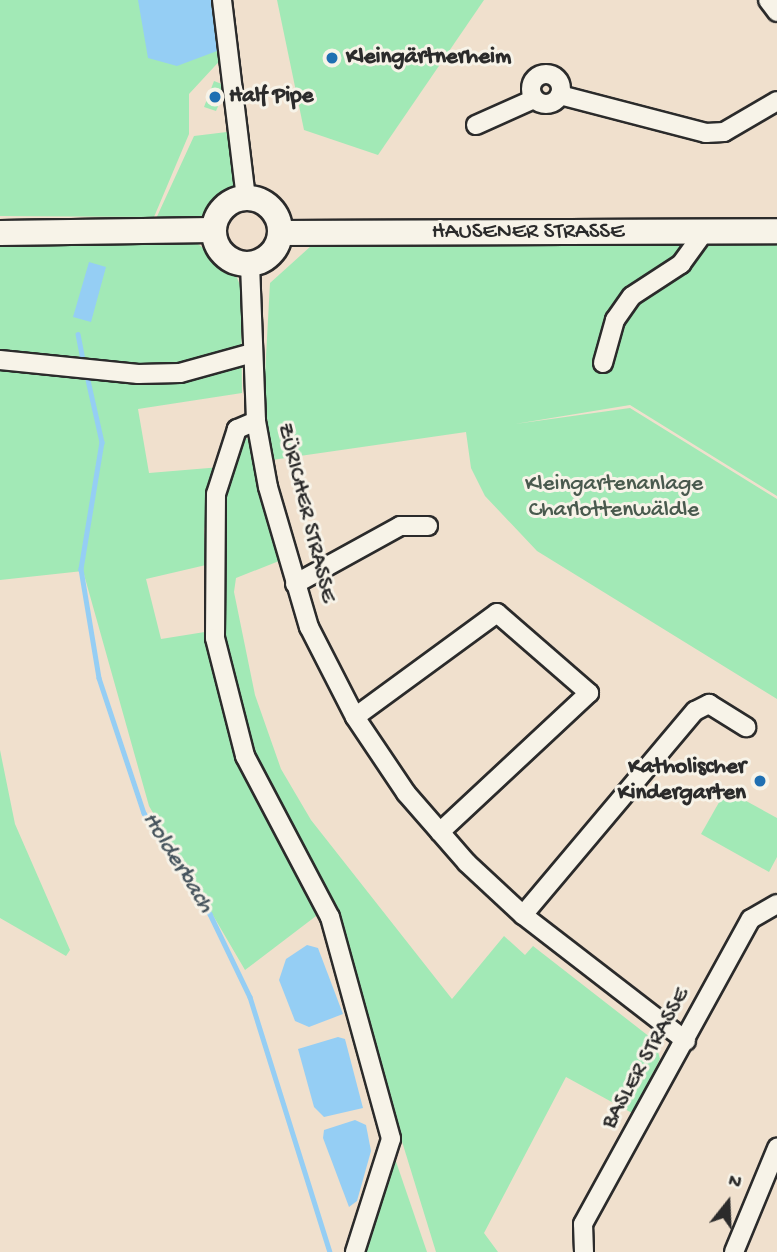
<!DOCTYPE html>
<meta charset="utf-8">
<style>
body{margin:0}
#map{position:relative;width:777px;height:1252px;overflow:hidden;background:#f0e0cd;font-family:"Gochi Hand",sans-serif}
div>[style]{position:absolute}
.green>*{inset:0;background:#a2e9b6}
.water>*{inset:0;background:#95cef4}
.stream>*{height:4.5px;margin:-2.25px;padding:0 2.25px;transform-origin:2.25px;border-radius:2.25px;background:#95cef4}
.roads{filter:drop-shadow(2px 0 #2b2b2b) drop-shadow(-2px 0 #2b2b2b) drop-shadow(0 2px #2b2b2b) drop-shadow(0 -2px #2b2b2b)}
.street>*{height:18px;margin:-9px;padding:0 9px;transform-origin:9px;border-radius:9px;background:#f7f3e8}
.street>.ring{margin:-9px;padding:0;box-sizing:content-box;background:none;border:18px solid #f7f3e8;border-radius:50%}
.secondary>*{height:24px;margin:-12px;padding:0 12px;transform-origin:12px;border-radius:12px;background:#f7f3e8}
.secondary>.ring{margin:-12px;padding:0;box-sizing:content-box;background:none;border:24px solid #f7f3e8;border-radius:50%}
.dots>*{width:19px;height:19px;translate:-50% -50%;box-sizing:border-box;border:4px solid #f7f3e8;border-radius:50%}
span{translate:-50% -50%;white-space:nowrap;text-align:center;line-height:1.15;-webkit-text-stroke:6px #f7f3e8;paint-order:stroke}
.poi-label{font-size:23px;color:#2b2b2b;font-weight:700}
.left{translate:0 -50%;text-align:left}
.right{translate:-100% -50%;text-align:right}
.street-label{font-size:23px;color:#2b2b2b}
.park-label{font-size:23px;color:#495a4e}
.water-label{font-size:24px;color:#46545d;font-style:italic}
.north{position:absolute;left:693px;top:1168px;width:70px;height:70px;-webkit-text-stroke:5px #f7f3e8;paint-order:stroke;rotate:18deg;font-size:19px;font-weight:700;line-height:28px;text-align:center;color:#2b2b2b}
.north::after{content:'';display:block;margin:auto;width:24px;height:32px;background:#2b2b2b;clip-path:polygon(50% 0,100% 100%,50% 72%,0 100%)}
</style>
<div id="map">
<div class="green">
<div style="clip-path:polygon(0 0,219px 0,226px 54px,189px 94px,189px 134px,154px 217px,0 216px)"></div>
<div style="clip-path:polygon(277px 0,484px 0,378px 155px,304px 130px)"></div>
<div style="clip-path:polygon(214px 81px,227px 86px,216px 111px,204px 107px)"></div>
<div style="clip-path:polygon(235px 131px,238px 197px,218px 207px,206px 229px,154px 223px,194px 136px)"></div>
<div style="clip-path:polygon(0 238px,198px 244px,236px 275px,241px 288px,242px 393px,138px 409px,149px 473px,221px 467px,204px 529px,206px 565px,146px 579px,161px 639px,211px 631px,221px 693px,320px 913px,245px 970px,149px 806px,83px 571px,0 580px)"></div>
<div style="clip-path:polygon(372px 242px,777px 242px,777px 496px,630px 405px,515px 424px,630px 408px,777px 499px,777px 699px,537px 551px,485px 496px,471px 468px,466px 432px,272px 460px,264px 393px,270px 283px,311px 246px)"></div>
<div style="clip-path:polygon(244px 436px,251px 442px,279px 561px,236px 578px,234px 592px,255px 695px,281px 769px,311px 820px,452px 999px,504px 936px,525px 955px,533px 946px,655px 1041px,660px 1059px,632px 1113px,566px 1077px,484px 1233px,498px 1252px,436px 1252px,356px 992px,248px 748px,224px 648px,215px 530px,228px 469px)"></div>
<div style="clip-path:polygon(0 750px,15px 824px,70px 950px,66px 956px,0 918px)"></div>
<div style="clip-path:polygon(726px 790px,777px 818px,777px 857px,769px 872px,701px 834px)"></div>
<div style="clip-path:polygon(391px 1147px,427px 1252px,358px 1252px)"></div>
</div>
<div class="water">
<div style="clip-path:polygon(138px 0,211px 0,217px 51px,177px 66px,148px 58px)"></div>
<div style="clip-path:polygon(89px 262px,106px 267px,91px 322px,73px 317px)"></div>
<div style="clip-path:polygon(307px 945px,318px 948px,343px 1014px,309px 1027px,295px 1021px,279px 980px,286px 959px)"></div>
<div style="clip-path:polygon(338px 1037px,345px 1039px,363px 1108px,324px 1117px,314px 1107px,298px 1049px)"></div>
<div style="clip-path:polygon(355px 1120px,366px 1125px,371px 1151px,357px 1201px,349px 1207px,323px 1138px,324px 1130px)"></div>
</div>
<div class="stream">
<div style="left:78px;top:334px;width:25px;rotate:79deg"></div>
<div style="left:88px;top:380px;width:64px;rotate:77.3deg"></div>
<div style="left:102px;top:442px;width:129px;rotate:99.4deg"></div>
<div style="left:81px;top:569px;width:110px;rotate:80.6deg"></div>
<div style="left:99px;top:678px;width:142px;rotate:71.6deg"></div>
<div style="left:144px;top:813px;width:121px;rotate:56.8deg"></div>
<div style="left:210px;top:914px;width:92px;rotate:64.3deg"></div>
<div style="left:250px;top:997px;width:267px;rotate:72.6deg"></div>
</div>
<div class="roads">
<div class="street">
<div style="left:222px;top:0;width:199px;rotate:83.1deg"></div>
<div style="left:768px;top:0;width:15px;rotate:53deg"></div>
<div class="ring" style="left:531px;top:74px;width:12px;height:12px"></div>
<div style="left:560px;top:95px;width:151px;rotate:14.6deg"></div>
<div style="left:706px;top:133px;width:18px;rotate:-3deg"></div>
<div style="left:724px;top:132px;width:61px;rotate:-30.3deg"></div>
<div style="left:476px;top:125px;width:64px;rotate:-24.1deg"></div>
<div style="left:250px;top:264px;width:157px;rotate:87.8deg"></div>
<div style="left:256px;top:421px;width:67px;rotate:79.7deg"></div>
<div style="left:268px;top:487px;width:146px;rotate:73.7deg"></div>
<div style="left:309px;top:627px;width:101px;rotate:62.9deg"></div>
<div style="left:355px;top:717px;width:92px;rotate:56.1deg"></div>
<div style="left:406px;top:793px;width:93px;rotate:48.9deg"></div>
<div style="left:467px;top:863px;width:76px;rotate:42.9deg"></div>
<div style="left:523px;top:915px;width:206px;rotate:37.7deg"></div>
<div style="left:0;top:360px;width:139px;rotate:5.8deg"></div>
<div style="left:138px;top:374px;width:42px;rotate:-1.4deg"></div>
<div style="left:180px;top:373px;width:75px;rotate:-15.5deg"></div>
<div style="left:603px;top:363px;width:45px;rotate:-74.4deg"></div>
<div style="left:615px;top:320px;width:29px;rotate:-55deg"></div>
<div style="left:632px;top:296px;width:59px;rotate:-33.1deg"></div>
<div style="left:681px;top:264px;width:37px;rotate:-54deg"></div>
<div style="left:256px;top:421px;width:21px;rotate:157deg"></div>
<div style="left:237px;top:429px;width:68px;rotate:107.9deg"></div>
<div style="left:216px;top:494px;width:144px;rotate:90.4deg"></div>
<div style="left:215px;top:638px;width:122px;rotate:75.7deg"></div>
<div style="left:245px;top:756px;width:182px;rotate:62.2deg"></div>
<div style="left:330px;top:917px;width:230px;rotate:74.6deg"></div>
<div style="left:391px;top:1139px;width:119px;rotate:107.7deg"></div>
<div style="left:295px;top:584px;width:120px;rotate:-28.9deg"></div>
<div style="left:400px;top:526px;width:28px"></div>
<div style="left:355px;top:717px;width:176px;rotate:-36.2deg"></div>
<div style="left:497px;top:613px;width:122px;rotate:41deg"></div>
<div style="left:589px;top:693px;width:204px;rotate:137deg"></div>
<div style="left:523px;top:915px;width:267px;rotate:-49.9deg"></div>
<div style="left:695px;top:711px;width:16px;rotate:-27deg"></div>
<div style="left:709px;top:704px;width:44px;rotate:31.9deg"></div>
<div style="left:584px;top:1252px;width:28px;rotate:-92deg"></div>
<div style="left:583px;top:1224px;width:348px;rotate:-61.2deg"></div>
<div style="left:751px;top:919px;width:30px;rotate:-30deg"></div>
<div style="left:734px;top:1252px;width:113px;rotate:-67.5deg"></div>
</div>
<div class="secondary">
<div class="ring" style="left:214px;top:198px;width:42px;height:42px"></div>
<div style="left:0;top:233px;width:213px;rotate:-0.8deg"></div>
<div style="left:280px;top:233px;width:497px;rotate:-0.2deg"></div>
</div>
</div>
<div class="dots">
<div style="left:332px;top:58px;background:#1f6fb2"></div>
<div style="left:215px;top:97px;background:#1f6fb2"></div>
<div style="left:760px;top:781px;background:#1f6fb2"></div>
</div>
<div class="poi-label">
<span class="left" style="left:346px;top:58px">Kleingärtnerheim</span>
<span class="left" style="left:229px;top:97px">Half Pipe</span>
<span class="right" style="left:746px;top:781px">Katholischer<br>Kindergarten</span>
</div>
<div class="street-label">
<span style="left:528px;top:233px">HAUSENER STRASSE</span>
<span style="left:305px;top:513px;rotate:76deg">ZÜRICHER STRASSE</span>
<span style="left:647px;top:1059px;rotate:-61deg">BASLER STRASSE</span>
</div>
<div class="park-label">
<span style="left:614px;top:498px">Kleingartenanlage<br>Charlottenwäldle</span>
</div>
<div class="water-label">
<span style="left:177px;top:863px;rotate:58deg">Holderbach</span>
</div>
<div class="north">N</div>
</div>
